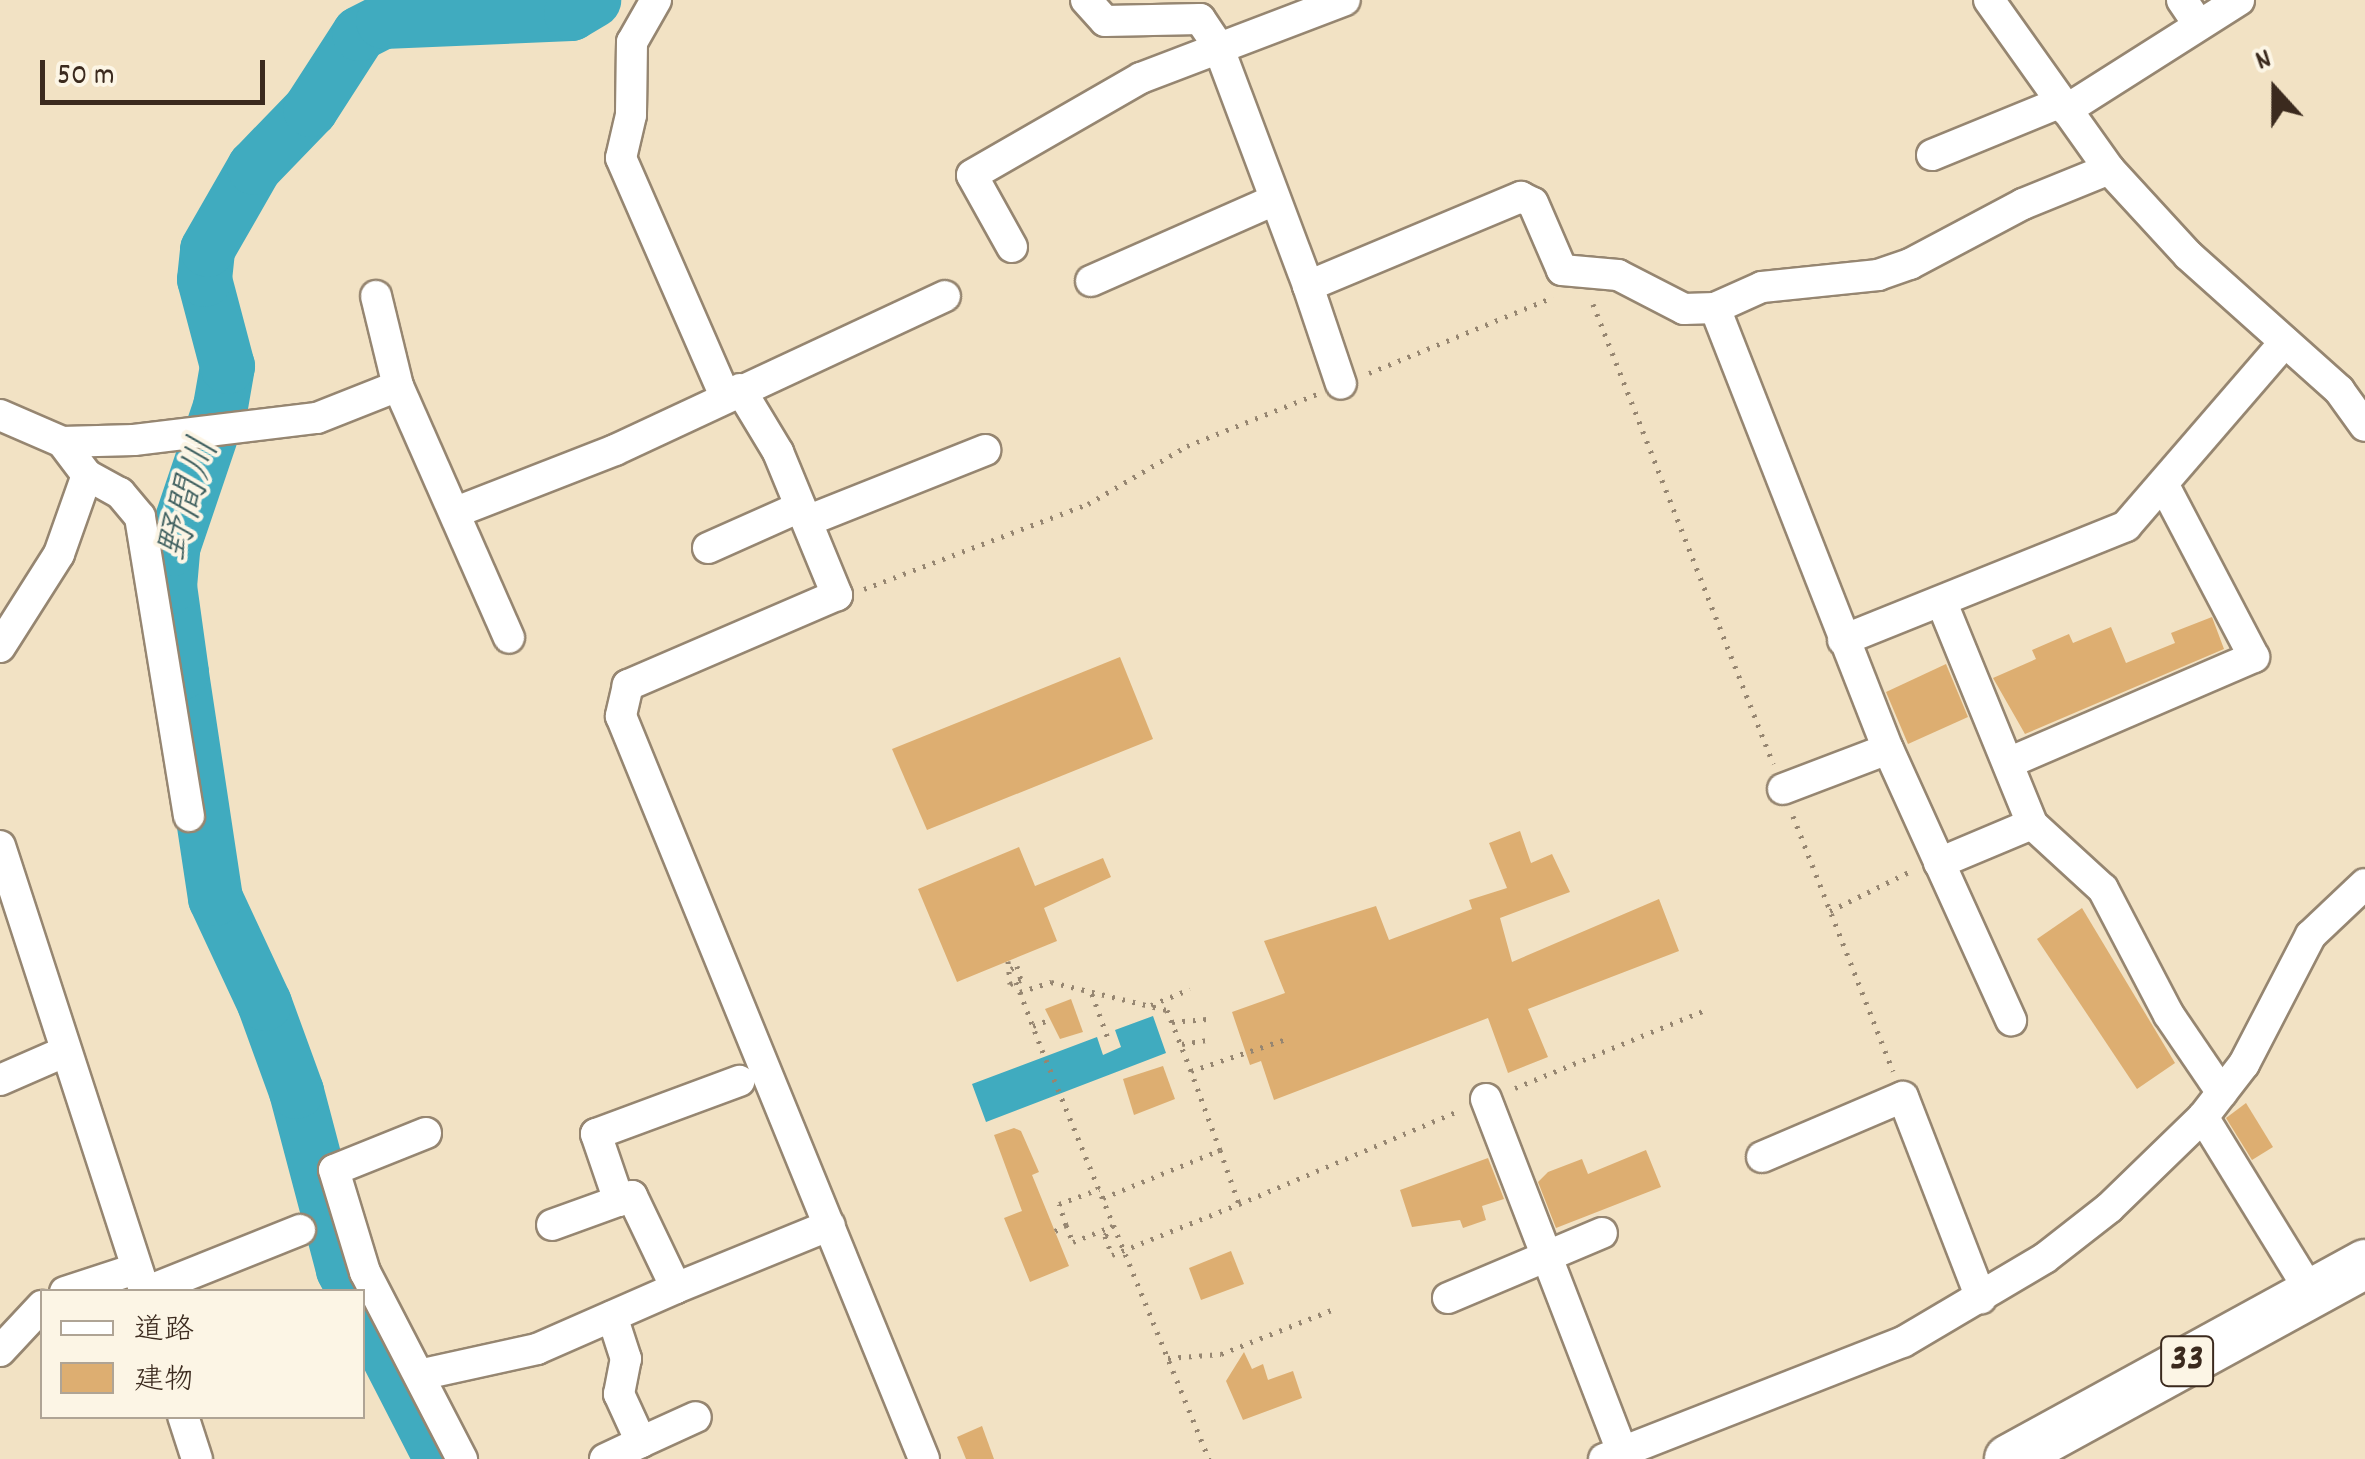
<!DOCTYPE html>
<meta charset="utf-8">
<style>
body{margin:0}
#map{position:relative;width:2365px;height:1459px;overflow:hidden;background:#f2e2c4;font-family:Dekko,"Klee One",sans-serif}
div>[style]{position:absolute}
.water>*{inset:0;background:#40abbf}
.river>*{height:55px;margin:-27.5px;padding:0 27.5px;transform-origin:27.5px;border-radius:27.5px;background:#40abbf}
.building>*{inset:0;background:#ddae71}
.path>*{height:5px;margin-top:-2.5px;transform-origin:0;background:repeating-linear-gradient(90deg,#968671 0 2.5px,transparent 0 10.5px)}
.roads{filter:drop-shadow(2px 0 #968671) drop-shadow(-2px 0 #968671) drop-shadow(0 2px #968671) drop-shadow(0 -2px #968671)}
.street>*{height:30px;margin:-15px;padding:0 15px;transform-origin:15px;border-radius:15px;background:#fff}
.primary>*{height:48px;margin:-24px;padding:0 24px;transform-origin:24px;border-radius:24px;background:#fff}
span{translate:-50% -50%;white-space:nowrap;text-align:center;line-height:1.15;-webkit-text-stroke:8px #fcf5e5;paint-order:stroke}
.shield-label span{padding:2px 8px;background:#fcf5e5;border:2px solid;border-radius:8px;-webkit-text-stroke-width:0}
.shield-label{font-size:38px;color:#3b2a1e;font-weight:700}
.water-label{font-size:42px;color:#3d5e5e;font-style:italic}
.legend{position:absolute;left:40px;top:1289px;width:325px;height:130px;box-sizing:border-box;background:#fcf5e5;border:2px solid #afa495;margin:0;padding:12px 18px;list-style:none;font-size:30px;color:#3b2a1e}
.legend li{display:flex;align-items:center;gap:20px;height:50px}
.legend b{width:50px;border:2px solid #afa495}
.north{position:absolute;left:2225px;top:40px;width:100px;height:100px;-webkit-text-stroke:8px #fcf5e5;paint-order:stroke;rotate:339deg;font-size:28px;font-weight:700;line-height:40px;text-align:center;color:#3b2a1e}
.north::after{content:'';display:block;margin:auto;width:35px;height:45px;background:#3b2a1e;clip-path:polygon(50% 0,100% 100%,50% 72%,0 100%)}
.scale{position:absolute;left:40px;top:60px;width:225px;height:45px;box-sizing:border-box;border:5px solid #3b2a1e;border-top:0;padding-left:12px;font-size:30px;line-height:35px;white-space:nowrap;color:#3b2a1e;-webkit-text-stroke:8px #fcf5e5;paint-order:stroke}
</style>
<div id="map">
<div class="water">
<div style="clip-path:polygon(1153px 1016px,1166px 1053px,986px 1122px,972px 1084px,1097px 1037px,1103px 1055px,1121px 1047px,1115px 1030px)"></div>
</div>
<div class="river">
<div style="left:355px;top:1292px;width:26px;rotate:-118deg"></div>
<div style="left:343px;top:1269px;width:184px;rotate:-104.8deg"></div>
<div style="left:296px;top:1091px;width:94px;rotate:-110deg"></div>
<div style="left:264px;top:1003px;width:116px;rotate:-115deg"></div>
<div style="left:215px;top:898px;width:229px;rotate:-98.6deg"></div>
<div style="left:181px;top:672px;width:87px;rotate:-97.9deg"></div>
<div style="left:169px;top:586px;width:38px;rotate:-85deg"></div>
<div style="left:172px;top:548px;width:150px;rotate:-71.3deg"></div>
<div style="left:220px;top:406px;width:41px;rotate:-80.1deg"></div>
<div style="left:227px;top:366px;width:90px;rotate:-104.8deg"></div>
<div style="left:204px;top:279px;width:30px;rotate:-84deg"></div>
<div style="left:207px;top:249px;width:95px;rotate:-60.2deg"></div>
<div style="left:254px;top:167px;width:81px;rotate:-46deg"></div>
<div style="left:310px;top:109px;width:90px;rotate:-57.2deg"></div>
<div style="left:359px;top:33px;width:27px;rotate:-27deg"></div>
<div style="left:383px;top:21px;width:188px;rotate:-2.4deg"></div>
<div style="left:571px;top:13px;width:26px;rotate:-31deg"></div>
<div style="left:362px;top:1305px;width:173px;rotate:62.8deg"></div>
</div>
<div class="building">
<div style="clip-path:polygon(2212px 617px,2224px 649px,2025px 734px,1993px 678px,2036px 659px,2032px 650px,2069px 634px,2073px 643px,2111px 627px,2126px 663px,2175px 643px,2171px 633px)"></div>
<div style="clip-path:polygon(1120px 657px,1153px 739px,927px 830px,892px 749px)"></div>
<div style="clip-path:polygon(1946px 664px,1968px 717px,1908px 744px,1886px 692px)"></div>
<div style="clip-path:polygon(1520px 831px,1531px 863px,1552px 854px,1570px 892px,1500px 918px,1512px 962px,1659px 899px,1679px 951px,1528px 1009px,1548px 1057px,1508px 1073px,1488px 1018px,1274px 1100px,1261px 1061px,1250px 1065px,1232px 1012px,1285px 993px,1264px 941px,1376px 906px,1389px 940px,1472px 909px,1469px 900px,1507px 888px,1489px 843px)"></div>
<div style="clip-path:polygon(1019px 847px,1035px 886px,1103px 858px,1111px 877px,1044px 908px,1057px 941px,957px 982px,918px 889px)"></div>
<div style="clip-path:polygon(2082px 908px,2175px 1063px,2137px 1089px,2037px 939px)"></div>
<div style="clip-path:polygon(1071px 999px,1083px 1032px,1060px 1039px,1045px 1009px)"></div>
<div style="clip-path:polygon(1163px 1066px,1175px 1099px,1134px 1115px,1123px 1079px)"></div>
<div style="clip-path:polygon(2246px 1103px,2273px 1147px,2252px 1160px,2226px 1118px)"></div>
<div style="clip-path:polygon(1014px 1128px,1021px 1131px,1039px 1172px,1032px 1175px,1069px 1266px,1030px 1282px,1004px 1218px,1022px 1211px,994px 1135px)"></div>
<div style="clip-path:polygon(1646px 1150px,1661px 1187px,1556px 1228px,1538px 1182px,1548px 1172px,1582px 1159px,1588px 1174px)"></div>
<div style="clip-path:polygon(1488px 1158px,1504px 1199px,1482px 1206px,1486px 1220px,1463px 1228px,1460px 1220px,1412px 1227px,1400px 1190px)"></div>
<div style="clip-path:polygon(1231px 1251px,1244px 1284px,1201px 1300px,1189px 1268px)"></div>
<div style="clip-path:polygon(1244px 1352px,1252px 1369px,1263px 1364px,1268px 1380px,1293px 1371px,1302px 1398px,1243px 1420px,1226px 1381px)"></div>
<div style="clip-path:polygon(982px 1426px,994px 1459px,966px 1459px,957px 1437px)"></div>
</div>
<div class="path">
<div style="left:1593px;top:304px;width:494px;rotate:68.6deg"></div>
<div style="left:1369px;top:373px;width:199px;rotate:-22.4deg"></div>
<div style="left:864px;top:589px;width:240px;rotate:-20.8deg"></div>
<div style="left:1088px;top:504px;width:115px;rotate:-30.4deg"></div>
<div style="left:1187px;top:446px;width:140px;rotate:-21.8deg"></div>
<div style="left:1793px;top:816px;width:274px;rotate:68.6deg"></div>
<div style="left:1830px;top:911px;width:93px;rotate:-26.3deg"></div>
<div style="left:1008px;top:961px;width:23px;rotate:85deg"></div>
<div style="left:1010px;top:984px;width:6px;rotate:-18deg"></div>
<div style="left:1011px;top:969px;width:7px;rotate:-27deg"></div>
<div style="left:1017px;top:966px;width:15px;rotate:74deg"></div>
<div style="left:1021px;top:980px;width:5px;rotate:158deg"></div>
<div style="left:1016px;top:982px;width:73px;rotate:69.1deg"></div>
<div style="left:1042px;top:1050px;width:442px;rotate:67.8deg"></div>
<div style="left:1020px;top:992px;width:33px;rotate:-18deg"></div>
<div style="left:1051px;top:982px;width:119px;rotate:13.6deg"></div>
<div style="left:1167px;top:1010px;width:66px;rotate:68.5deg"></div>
<div style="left:1092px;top:994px;width:45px;rotate:70.3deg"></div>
<div style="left:1151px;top:1005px;width:42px;rotate:-22.3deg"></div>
<div style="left:1172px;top:1022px;width:35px;rotate:-5deg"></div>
<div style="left:1033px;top:1026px;width:17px;rotate:-21deg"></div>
<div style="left:1182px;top:1044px;width:31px;rotate:-9deg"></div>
<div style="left:1515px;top:1088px;width:205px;rotate:-22.3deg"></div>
<div style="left:1220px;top:1150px;width:84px;rotate:-110.2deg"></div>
<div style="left:1191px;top:1071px;width:100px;rotate:-18.6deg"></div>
<div style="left:1103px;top:1198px;width:126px;rotate:-22.3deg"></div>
<div style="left:1220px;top:1150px;width:57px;rotate:70.6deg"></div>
<div style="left:1239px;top:1204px;width:238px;rotate:-23deg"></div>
<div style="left:1066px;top:1225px;width:22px;rotate:-108deg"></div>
<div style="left:1059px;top:1204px;width:43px;rotate:-20.6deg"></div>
<div style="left:1113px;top:1225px;width:14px;rotate:126deg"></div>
<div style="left:1105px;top:1236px;width:20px;rotate:70deg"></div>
<div style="left:1112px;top:1255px;width:137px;rotate:-21.9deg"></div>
<div style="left:1055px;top:1231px;width:13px;rotate:-29deg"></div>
<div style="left:1066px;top:1225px;width:18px;rotate:68deg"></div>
<div style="left:1073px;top:1242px;width:40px;rotate:-22deg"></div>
<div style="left:1168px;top:1358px;width:53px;rotate:-4.3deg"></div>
<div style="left:1221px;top:1354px;width:122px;rotate:-21.7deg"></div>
</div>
<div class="roads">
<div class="street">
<div style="left:656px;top:0;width:48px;rotate:119.7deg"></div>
<div style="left:632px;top:42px;width:73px;rotate:90.8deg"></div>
<div style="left:631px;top:115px;width:44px;rotate:103.1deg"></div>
<div style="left:621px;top:158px;width:257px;rotate:66.4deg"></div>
<div style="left:1086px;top:0;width:28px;rotate:48deg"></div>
<div style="left:1105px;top:21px;width:95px;rotate:-1.2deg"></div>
<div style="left:1200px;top:19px;width:32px;rotate:56deg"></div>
<div style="left:1218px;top:46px;width:256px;rotate:69.4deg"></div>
<div style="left:1308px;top:286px;width:231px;rotate:-22.7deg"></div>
<div style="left:1521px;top:197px;width:13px;rotate:27deg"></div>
<div style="left:1533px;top:203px;width:73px;rotate:66.6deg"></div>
<div style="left:1562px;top:270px;width:56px;rotate:5.1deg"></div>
<div style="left:1618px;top:275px;width:74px;rotate:27.3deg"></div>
<div style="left:1684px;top:309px;width:31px;rotate:-2deg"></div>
<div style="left:1715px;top:308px;width:51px;rotate:-24.1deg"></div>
<div style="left:1762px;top:287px;width:117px;rotate:-5.9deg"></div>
<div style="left:1878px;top:275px;width:34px;rotate:-19deg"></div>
<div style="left:1910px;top:264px;width:128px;rotate:-28deg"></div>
<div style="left:2023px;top:204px;width:93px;rotate:-22.1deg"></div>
<div style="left:1989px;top:0;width:207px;rotate:54.6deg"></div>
<div style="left:2109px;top:169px;width:117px;rotate:47.4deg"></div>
<div style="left:2188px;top:255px;width:203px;rotate:41.8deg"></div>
<div style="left:2339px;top:390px;width:44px;rotate:54.2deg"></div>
<div style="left:2182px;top:0;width:30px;rotate:56deg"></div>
<div style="left:2066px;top:110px;width:205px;rotate:-32.4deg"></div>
<div style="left:1932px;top:155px;width:139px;rotate:-22.3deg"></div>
<div style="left:1012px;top:247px;width:82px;rotate:-119.1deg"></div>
<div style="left:972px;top:175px;width:195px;rotate:-29.9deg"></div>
<div style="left:1141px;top:78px;width:218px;rotate:-20.9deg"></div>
<div style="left:1091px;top:281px;width:201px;rotate:-23.8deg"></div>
<div style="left:1308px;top:286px;width:103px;rotate:71.4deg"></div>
<div style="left:376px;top:296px;width:93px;rotate:76.3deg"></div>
<div style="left:398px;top:386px;width:275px;rotate:66.2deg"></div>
<div style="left:1715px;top:308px;width:474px;rotate:68.6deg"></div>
<div style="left:1888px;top:749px;width:298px;rotate:65.6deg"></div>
<div style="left:740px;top:389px;width:74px;rotate:58.9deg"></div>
<div style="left:778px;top:452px;width:155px;rotate:67.6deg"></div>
<div style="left:837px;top:595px;width:228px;rotate:156.7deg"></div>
<div style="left:628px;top:685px;width:32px;rotate:103deg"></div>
<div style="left:621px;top:716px;width:802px;rotate:67.81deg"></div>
<div style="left:0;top:415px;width:68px;rotate:23.5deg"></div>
<div style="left:62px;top:442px;width:72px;rotate:-1.6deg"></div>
<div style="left:134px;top:440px;width:184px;rotate:-6.9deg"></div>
<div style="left:317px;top:418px;width:87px;rotate:-21.6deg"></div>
<div style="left:62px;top:442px;width:41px;rotate:52.9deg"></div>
<div style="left:87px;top:475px;width:38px;rotate:29deg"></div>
<div style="left:120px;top:493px;width:31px;rotate:50deg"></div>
<div style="left:140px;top:517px;width:303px;rotate:80.7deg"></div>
<div style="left:456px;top:512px;width:171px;rotate:-21.3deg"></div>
<div style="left:615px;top:450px;width:364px;rotate:-25deg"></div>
<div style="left:807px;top:521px;width:192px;rotate:-21.7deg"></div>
<div style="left:708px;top:548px;width:101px;rotate:-24deg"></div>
<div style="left:1942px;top:603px;width:239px;rotate:67.8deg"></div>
<div style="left:2032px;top:824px;width:96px;rotate:42.5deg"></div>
<div style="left:2103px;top:889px;width:142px;rotate:62.4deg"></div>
<div style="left:2169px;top:1015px;width:94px;rotate:55.8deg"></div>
<div style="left:1843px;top:640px;width:305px;rotate:-21.9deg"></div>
<div style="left:2126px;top:526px;width:243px;rotate:-49.2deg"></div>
<div style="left:0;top:647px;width:110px;rotate:-57.6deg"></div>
<div style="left:59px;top:554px;width:84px;rotate:-70.5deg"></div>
<div style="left:2008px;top:763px;width:268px;rotate:-23.3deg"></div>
<div style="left:2254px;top:657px;width:195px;rotate:-117.7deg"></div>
<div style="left:1783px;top:789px;width:112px;rotate:-20.9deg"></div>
<div style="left:0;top:846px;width:469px;rotate:72deg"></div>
<div style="left:1939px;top:863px;width:101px;rotate:-22.8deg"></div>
<div style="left:0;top:1080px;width:70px;rotate:-23.6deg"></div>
<div style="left:1486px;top:1099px;width:378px;rotate:68.9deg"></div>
<div style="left:2203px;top:1117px;width:208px;rotate:58.4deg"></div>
<div style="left:426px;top:1133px;width:99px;rotate:158.1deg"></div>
<div style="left:334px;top:1170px;width:107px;rotate:73.1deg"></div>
<div style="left:365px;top:1272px;width:211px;rotate:62.6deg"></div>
<div style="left:1762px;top:1157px;width:153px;rotate:-23.1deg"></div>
<div style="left:1903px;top:1097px;width:216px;rotate:68.8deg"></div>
<div style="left:619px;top:1201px;width:71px;rotate:-108.9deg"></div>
<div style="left:596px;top:1134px;width:153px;rotate:-20.3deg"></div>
<div style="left:676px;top:1288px;width:166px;rotate:-22.2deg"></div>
<div style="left:65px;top:1292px;width:74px;rotate:-18.2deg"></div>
<div style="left:145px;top:1292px;width:167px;rotate:-21.8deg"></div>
<div style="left:1448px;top:1298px;width:167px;rotate:-22.9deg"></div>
<div style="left:0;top:1351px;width:62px;rotate:-47deg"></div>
<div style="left:419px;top:1375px;width:121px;rotate:-12.4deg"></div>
<div style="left:537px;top:1349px;width:152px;rotate:-23.7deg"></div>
<div style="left:676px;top:1288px;width:102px;rotate:-115.6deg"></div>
<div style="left:632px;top:1196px;width:85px;rotate:160.1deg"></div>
<div style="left:183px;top:1416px;width:45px;rotate:72deg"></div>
<div style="left:641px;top:1442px;width:60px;rotate:-24.4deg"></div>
<div style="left:605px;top:1459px;width:40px;rotate:-25deg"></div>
<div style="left:641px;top:1442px;width:53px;rotate:-114.6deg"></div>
<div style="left:619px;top:1394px;width:36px;rotate:-79deg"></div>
<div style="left:626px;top:1359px;width:45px;rotate:-108deg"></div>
<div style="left:1604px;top:1459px;width:321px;rotate:-21.4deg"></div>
<div style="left:1903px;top:1342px;width:165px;rotate:-30.6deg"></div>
<div style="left:2045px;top:1258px;width:81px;rotate:-38deg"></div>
<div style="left:2109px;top:1208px;width:131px;rotate:-44.1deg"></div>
<div style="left:2203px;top:1117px;width:67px;rotate:-52.3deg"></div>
<div style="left:2244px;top:1064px;width:145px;rotate:-62.6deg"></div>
<div style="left:2311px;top:935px;width:74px;rotate:-43.4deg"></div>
</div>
<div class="primary">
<div style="left:2009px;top:1459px;width:406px;rotate:-28.7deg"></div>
</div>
</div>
<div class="shield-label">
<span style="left:2187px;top:1361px">33</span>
</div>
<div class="water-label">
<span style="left:192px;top:500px;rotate:-74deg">野間川</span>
</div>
<ul class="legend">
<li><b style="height:12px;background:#fff"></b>道路</li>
<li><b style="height:28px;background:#ddae71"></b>建物</li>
</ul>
<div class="north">N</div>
<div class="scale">50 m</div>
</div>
